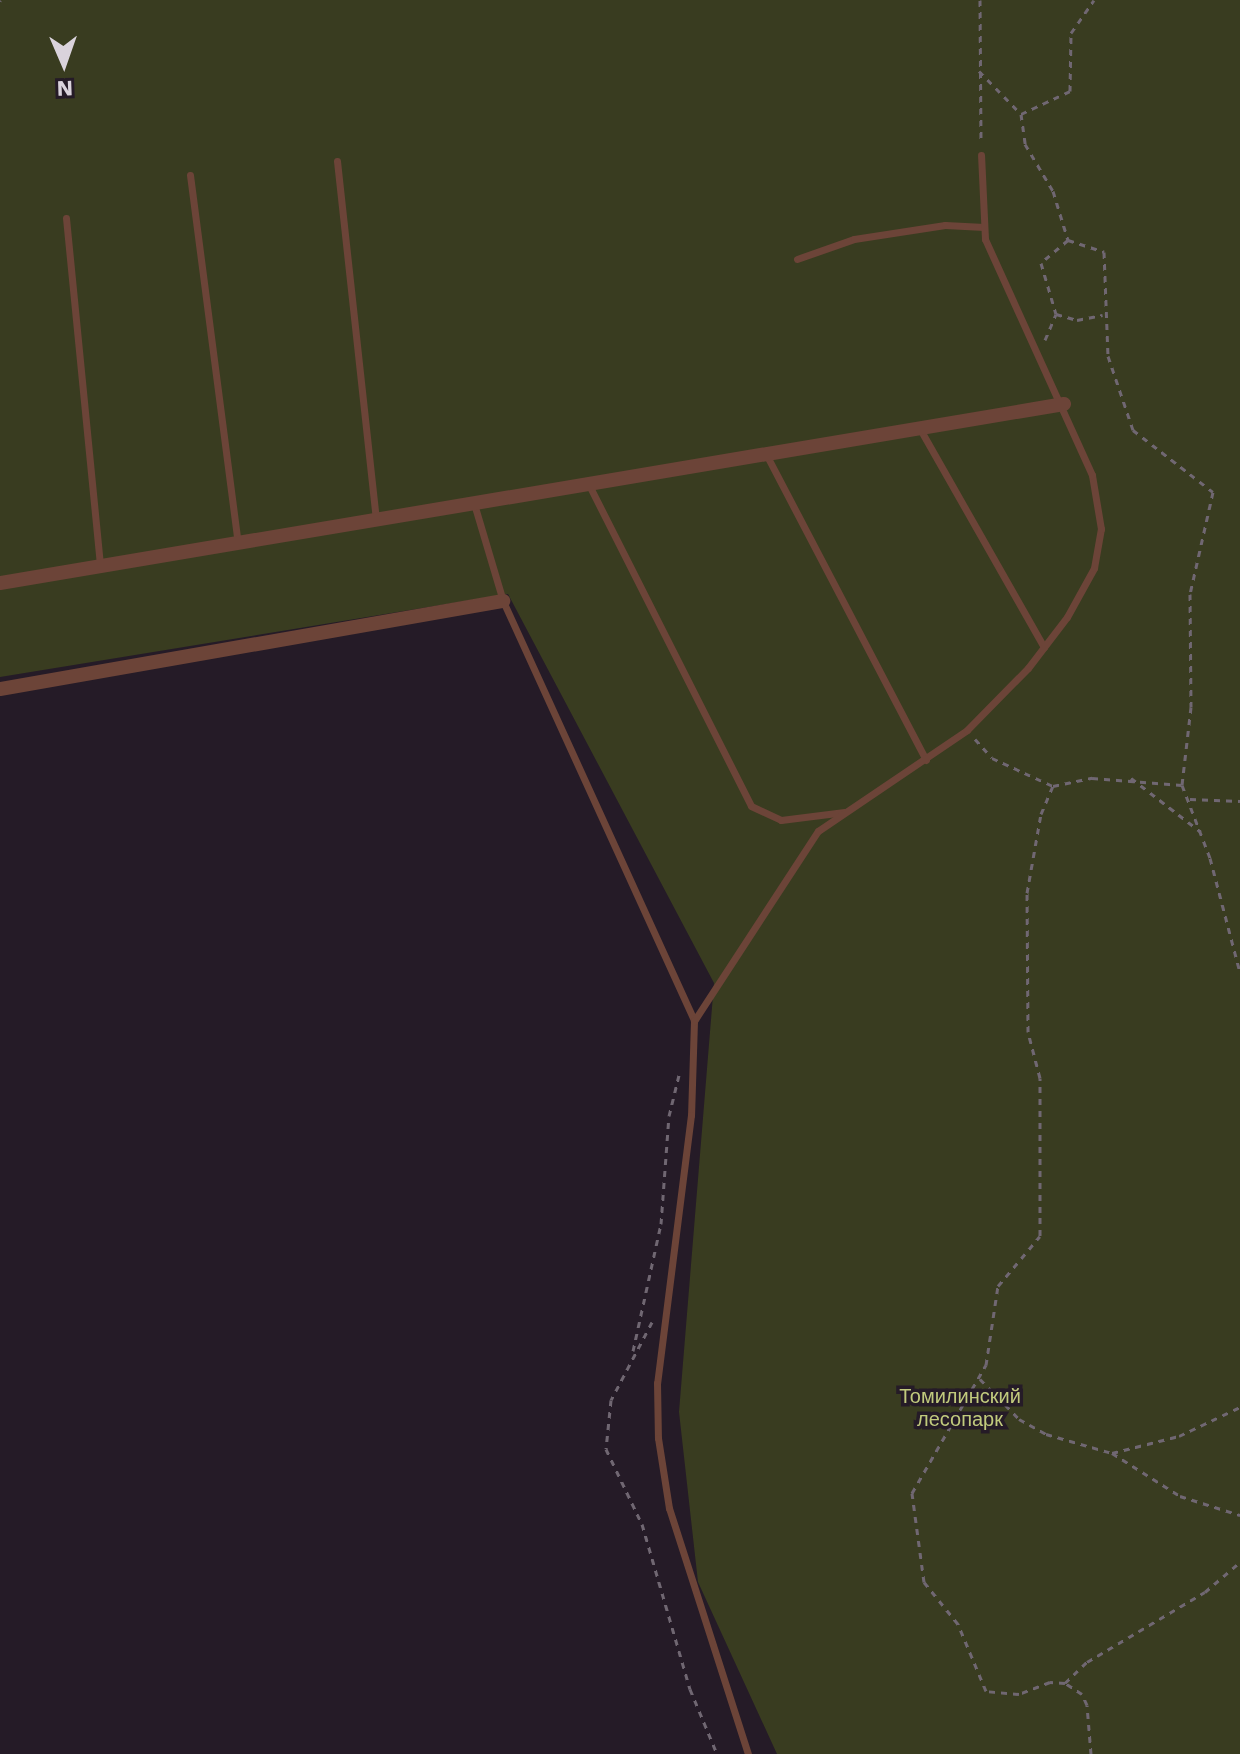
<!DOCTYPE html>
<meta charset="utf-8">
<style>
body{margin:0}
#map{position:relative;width:1240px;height:1754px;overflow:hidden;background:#251b27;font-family:"Work Sans",sans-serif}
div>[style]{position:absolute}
.green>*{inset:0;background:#393c20}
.path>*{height:3px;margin-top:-1.5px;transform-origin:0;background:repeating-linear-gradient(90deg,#706772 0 6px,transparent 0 12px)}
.service>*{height:7px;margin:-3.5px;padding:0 3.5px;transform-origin:3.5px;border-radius:3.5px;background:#6c4438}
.minor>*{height:14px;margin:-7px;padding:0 7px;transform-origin:7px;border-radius:7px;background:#6c4438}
span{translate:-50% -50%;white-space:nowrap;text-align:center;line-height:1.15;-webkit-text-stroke:7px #251b27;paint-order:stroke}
.park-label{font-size:20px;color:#c1ca7d}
.north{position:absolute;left:24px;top:24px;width:80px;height:80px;-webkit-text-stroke:6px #251b27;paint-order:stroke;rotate:178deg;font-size:22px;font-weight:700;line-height:32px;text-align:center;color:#dad3dc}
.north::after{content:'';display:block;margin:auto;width:28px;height:36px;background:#dad3dc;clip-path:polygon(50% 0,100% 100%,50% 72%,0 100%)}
</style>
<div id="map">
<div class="green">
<div style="clip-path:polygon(0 0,1240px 0,1240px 1754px,777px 1754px,698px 1582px,679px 1412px,714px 983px,508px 594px,0 677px)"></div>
</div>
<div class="path">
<div style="left:980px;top:0;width:143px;rotate:89.6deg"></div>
<div style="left:0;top:1px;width:1px;rotate:-45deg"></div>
<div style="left:979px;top:71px;width:60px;rotate:45.7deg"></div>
<div style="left:1021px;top:114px;width:30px;rotate:82deg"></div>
<div style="left:1025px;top:144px;width:55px;rotate:59.2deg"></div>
<div style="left:1053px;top:191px;width:51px;rotate:73deg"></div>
<div style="left:1068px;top:240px;width:35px;rotate:140deg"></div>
<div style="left:1041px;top:263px;width:53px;rotate:73.6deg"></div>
<div style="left:1056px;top:314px;width:22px;rotate:16deg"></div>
<div style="left:1077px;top:320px;width:26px;rotate:-11deg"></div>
<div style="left:1021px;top:114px;width:54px;rotate:-25.1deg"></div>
<div style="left:1070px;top:91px;width:58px;rotate:-89deg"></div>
<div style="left:1071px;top:33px;width:40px;rotate:-55.1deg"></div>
<div style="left:1068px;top:240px;width:38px;rotate:18deg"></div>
<div style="left:1104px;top:252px;width:104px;rotate:87.8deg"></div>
<div style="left:1108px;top:356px;width:78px;rotate:71.3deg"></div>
<div style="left:1133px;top:430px;width:101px;rotate:37.8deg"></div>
<div style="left:1213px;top:492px;width:105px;rotate:102.7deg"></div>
<div style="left:1190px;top:594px;width:113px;rotate:89.5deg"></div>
<div style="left:1191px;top:707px;width:79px;rotate:96.6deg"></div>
<div style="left:1182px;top:785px;width:78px;rotate:69deg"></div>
<div style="left:1210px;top:858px;width:118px;rotate:75.3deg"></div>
<div style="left:1045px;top:340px;width:28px;rotate:-67deg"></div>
<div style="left:975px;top:739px;width:25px;rotate:48deg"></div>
<div style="left:992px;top:758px;width:67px;rotate:24.7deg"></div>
<div style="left:1131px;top:778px;width:88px;rotate:37.6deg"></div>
<div style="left:1190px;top:799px;width:50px;rotate:2.3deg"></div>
<div style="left:652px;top:1322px;width:88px;rotate:117.7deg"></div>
<div style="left:611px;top:1400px;width:49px;rotate:95.8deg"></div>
<div style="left:606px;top:1449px;width:83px;rotate:64.4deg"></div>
<div style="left:642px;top:1524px;width:172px;rotate:73.8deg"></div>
<div style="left:690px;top:1689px;width:70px;rotate:67.4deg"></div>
<div style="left:633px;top:1351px;width:130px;rotate:-77.6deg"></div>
<div style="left:661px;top:1224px;width:108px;rotate:-85.8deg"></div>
<div style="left:669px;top:1116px;width:42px;rotate:-76.3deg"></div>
<div style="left:980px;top:1379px;width:56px;rotate:45.7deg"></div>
<div style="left:1019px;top:1419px;width:31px;rotate:29deg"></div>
<div style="left:1046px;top:1434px;width:69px;rotate:16.1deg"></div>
<div style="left:1112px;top:1453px;width:69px;rotate:-14.2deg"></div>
<div style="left:1179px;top:1436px;width:68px;rotate:-25.4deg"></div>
<div style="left:1112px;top:1453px;width:80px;rotate:32.3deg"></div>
<div style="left:1180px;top:1496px;width:63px;rotate:17.6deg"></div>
<div style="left:1065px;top:1683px;width:30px;rotate:-44deg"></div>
<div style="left:1087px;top:1662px;width:137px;rotate:-30.7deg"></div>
<div style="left:1205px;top:1592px;width:46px;rotate:-40.6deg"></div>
<div style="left:1091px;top:1754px;width:49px;rotate:-94.7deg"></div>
<div style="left:1087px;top:1705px;width:12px;rotate:-114deg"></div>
<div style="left:1082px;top:1694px;width:20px;rotate:-147deg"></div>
<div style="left:1065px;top:1683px;width:15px;rotate:-176deg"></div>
<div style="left:1050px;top:1682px;width:33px;rotate:159deg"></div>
<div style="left:1019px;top:1694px;width:33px;rotate:-175deg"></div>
<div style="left:986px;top:1691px;width:73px;rotate:-112.7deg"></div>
<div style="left:958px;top:1624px;width:54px;rotate:-129deg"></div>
<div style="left:924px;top:1582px;width:90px;rotate:-97.7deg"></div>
<div style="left:912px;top:1493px;width:148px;rotate:-60deg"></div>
<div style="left:986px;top:1365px;width:80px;rotate:-81.4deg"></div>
<div style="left:998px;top:1286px;width:65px;rotate:-50deg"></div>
<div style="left:1040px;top:1236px;width:158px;rotate:-90deg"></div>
<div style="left:1040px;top:1078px;width:48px;rotate:-104.6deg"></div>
<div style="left:1028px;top:1032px;width:139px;rotate:-90.4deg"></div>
<div style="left:1027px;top:893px;width:80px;rotate:-80deg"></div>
<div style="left:1041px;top:814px;width:30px;rotate:-67deg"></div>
<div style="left:1053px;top:786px;width:40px;rotate:-12deg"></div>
<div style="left:1092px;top:778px;width:90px;rotate:4.4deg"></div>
</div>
<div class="service">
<div style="left:337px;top:161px;width:362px;rotate:83.8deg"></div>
<div style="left:190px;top:175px;width:371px;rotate:82.6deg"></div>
<div style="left:66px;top:218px;width:349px;rotate:84.4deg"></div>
<div style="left:797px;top:259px;width:60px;rotate:-19.3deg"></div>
<div style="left:854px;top:239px;width:92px;rotate:-8.7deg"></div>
<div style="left:945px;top:225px;width:39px;rotate:3deg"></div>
<div style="left:920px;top:429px;width:251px;rotate:60.4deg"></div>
<div style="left:767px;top:456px;width:343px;rotate:62.4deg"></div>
<div style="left:590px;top:487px;width:357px;rotate:63.2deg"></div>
<div style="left:751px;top:806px;width:33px;rotate:25deg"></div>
<div style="left:781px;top:820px;width:64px;rotate:-7.1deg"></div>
<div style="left:475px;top:507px;width:98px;rotate:73.4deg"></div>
<div style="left:503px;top:601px;width:461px;rotate:65.5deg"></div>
<div style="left:694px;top:1021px;width:94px;rotate:91.8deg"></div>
<div style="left:691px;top:1115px;width:270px;rotate:97.2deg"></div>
<div style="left:657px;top:1383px;width:55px;rotate:89deg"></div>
<div style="left:658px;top:1438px;width:71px;rotate:81.1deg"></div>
<div style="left:669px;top:1508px;width:258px;rotate:72.2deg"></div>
<div style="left:694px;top:1021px;width:227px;rotate:-56.9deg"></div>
<div style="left:818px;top:831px;width:180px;rotate:-34.1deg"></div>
<div style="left:967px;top:730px;width:87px;rotate:-45.5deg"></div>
<div style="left:1028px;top:668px;width:64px;rotate:-52.6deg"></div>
<div style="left:1067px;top:617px;width:56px;rotate:-61.1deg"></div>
<div style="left:1094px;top:568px;width:40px;rotate:-80deg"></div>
<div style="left:1101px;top:529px;width:55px;rotate:-99.5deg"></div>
<div style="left:1092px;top:475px;width:259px;rotate:-114.4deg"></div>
<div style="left:985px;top:239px;width:84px;rotate:-92.7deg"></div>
</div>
<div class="minor">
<div style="left:0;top:583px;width:1079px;rotate:-9.55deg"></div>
<div style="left:0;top:689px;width:511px;rotate:-9.92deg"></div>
</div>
<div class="park-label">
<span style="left:960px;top:1408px">Томилинский<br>лесопарк</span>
</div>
<div class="north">N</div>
</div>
